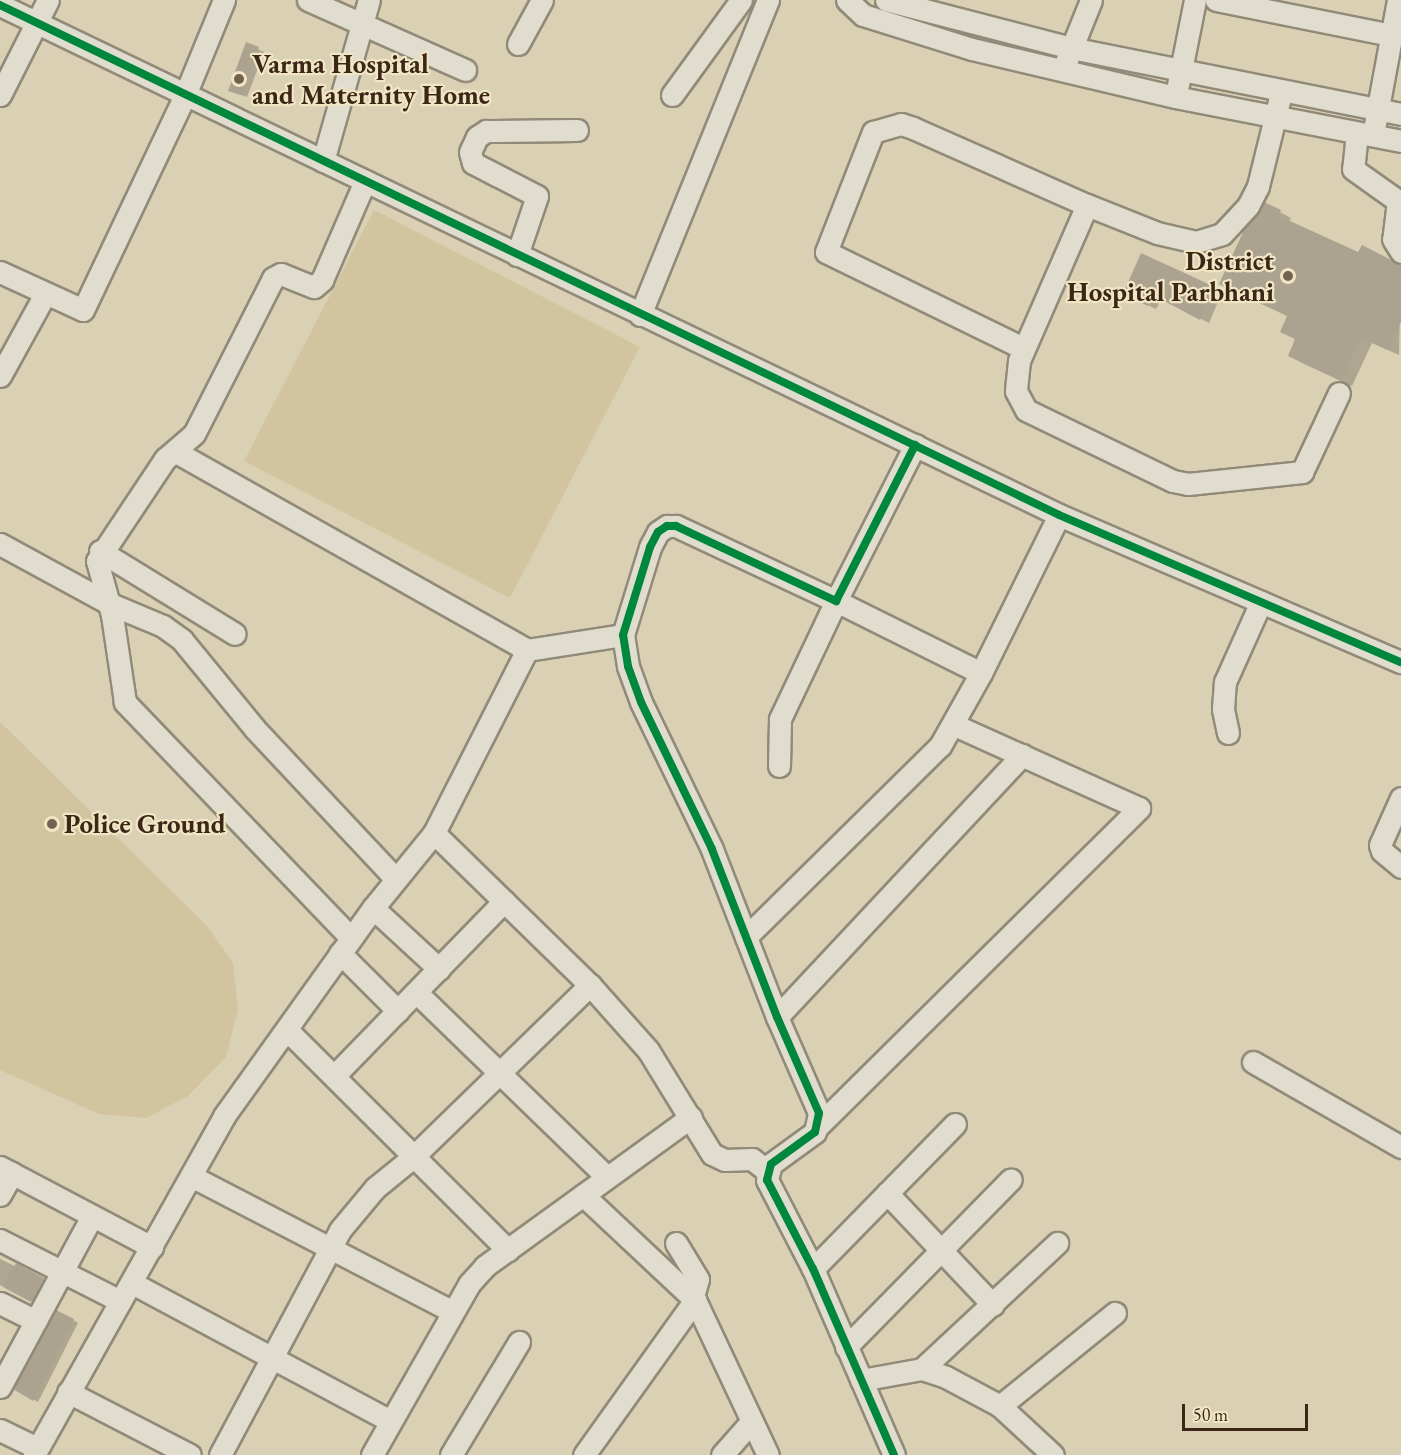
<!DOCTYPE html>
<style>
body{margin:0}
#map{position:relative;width:1401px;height:1455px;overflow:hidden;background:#dad0b4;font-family:"EB Garamond",serif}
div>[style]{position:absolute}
.green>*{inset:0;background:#d2c49f}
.shadow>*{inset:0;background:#0003}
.building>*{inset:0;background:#aba390}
.roads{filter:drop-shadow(2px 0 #928a79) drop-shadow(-2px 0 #928a79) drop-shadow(0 2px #928a79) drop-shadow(0 -2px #928a79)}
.minor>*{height:21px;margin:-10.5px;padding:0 10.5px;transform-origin:10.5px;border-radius:10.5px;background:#e1ddce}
.cycleway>*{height:8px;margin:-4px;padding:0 4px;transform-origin:4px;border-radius:4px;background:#00873e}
.dots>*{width:16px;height:16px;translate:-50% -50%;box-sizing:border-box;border:3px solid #f1e6c4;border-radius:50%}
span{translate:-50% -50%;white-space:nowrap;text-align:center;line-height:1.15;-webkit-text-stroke:4.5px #f1e6c4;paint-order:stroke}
.poi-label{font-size:27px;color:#3b2618;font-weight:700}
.left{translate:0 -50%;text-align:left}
.right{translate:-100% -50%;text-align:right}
.scale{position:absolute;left:1182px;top:1404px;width:126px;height:27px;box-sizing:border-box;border:3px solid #3b2618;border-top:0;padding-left:8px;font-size:18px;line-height:21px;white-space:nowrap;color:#3b2618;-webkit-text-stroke:4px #f1e6c4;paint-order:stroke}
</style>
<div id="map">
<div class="green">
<div style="clip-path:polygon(374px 210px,640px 347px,510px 598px,244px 461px)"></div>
<div style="clip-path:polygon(0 722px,207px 926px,233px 963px,238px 1009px,226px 1057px,188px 1096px,146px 1118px,99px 1114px,0 1070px)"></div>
</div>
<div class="shadow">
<div style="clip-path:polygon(247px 44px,264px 52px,247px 97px,235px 93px)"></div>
<div style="clip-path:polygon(1265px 204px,1291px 218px,1289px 222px,1359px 254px,1401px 267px,1399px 355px,1372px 343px,1352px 386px,1300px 362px,1289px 316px,1221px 284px)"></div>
<div style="clip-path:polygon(1215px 288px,1222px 292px,1209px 323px,1162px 298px,1156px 309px,1124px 294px)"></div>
<div style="clip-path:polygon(0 1259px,48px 1282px,37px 1304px,0 1285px)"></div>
<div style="clip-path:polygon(73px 1320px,78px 1323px,38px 1402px,15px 1389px)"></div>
</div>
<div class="building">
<div style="clip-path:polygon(246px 42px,259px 47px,241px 95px,228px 91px)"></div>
<div style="clip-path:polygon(1264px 202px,1281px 210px,1279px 216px,1358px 252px,1362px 245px,1401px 265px,1401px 322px,1388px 350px,1361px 338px,1341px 381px,1288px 356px,1295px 339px,1280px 332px,1287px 316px,1219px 284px,1245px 228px)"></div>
<div style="clip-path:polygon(1141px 253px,1215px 287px,1200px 320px,1153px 295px,1148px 306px,1123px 294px)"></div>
<div style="clip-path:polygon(16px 1263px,44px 1278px,31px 1302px,3px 1287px)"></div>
<div style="clip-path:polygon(56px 1310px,74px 1319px,33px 1401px,13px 1389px)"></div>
</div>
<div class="roads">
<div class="minor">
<div style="left:308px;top:0;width:172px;rotate:24deg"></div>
<div style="left:847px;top:0;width:22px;rotate:43deg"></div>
<div style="left:863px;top:15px;width:114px;rotate:17.3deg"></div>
<div style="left:972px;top:49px;width:209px;rotate:13.3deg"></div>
<div style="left:1175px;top:97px;width:230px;rotate:11deg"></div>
<div style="left:886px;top:0;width:191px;rotate:14.5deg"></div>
<div style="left:1071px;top:48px;width:337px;rotate:11.3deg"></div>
<div style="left:1216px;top:0;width:178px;rotate:11.3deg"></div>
<div style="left:0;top:5px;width:1175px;rotate:25.71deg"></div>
<div style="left:1059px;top:515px;width:372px;rotate:23.3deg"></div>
<div style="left:518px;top:44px;width:50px;rotate:-61.4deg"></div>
<div style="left:1066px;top:62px;width:67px;rotate:-68deg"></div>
<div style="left:1178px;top:85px;width:87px;rotate:-78.7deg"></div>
<div style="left:0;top:95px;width:106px;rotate:-63.2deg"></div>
<div style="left:672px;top:95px;width:117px;rotate:-54deg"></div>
<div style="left:1375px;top:124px;width:126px;rotate:-79.5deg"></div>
<div style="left:1357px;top:133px;width:36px;rotate:96deg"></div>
<div style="left:1353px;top:169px;width:55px;rotate:35.4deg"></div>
<div style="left:1398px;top:201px;width:38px;rotate:97deg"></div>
<div style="left:1393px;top:239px;width:15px;rotate:58deg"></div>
<div style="left:323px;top:161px;width:167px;rotate:-74.1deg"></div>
<div style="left:1087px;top:205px;width:170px;rotate:113.6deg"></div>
<div style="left:1019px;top:361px;width:30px;rotate:96deg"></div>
<div style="left:1016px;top:391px;width:21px;rotate:62deg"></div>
<div style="left:1026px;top:410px;width:163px;rotate:25.8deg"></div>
<div style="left:1173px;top:481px;width:15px;rotate:11deg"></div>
<div style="left:1188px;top:484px;width:115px;rotate:-6deg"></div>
<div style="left:1302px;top:472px;width:87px;rotate:-64.9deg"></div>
<div style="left:517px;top:255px;width:62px;rotate:-71.3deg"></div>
<div style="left:537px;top:196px;width:72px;rotate:-152.7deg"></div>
<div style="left:473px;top:163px;width:11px;rotate:-105deg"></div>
<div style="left:470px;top:152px;width:17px;rotate:-65deg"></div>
<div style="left:477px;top:137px;width:11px;rotate:-34deg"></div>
<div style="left:486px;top:131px;width:91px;rotate:-0.6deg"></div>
<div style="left:0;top:272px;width:91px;rotate:24.6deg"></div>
<div style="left:83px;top:310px;width:238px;rotate:-64.6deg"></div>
<div style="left:185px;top:95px;width:103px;rotate:-67.7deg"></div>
<div style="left:640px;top:315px;width:340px;rotate:-67.9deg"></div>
<div style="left:1023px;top:348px;width:219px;rotate:-154deg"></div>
<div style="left:826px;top:252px;width:129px;rotate:-68.6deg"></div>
<div style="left:873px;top:132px;width:29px;rotate:-16deg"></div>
<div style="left:901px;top:124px;width:13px;rotate:18deg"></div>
<div style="left:913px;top:128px;width:190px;rotate:23.9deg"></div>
<div style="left:1087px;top:205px;width:75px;rotate:21.8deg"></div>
<div style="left:1157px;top:233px;width:40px;rotate:13deg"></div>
<div style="left:1196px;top:242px;width:27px;rotate:-17deg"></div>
<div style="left:1222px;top:234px;width:38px;rotate:-47deg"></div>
<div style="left:1248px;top:206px;width:22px;rotate:-63deg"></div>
<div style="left:1258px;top:186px;width:96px;rotate:-76.1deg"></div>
<div style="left:0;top:376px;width:94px;rotate:-61.2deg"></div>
<div style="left:176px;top:452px;width:403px;rotate:29.4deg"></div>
<div style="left:0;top:544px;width:123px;rotate:28.6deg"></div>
<div style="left:108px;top:603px;width:60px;rotate:22.7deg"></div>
<div style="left:163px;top:626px;width:24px;rotate:36deg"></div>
<div style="left:182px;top:640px;width:115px;rotate:50.6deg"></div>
<div style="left:255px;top:729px;width:204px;rotate:46.8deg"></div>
<div style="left:100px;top:551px;width:158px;rotate:31.6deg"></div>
<div style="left:981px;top:673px;width:176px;rotate:-63.7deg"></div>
<div style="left:1228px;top:733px;width:25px;rotate:-102deg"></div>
<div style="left:1223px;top:709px;width:27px;rotate:-86deg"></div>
<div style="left:1225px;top:682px;width:88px;rotate:-65.8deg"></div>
<div style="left:1401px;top:798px;width:51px;rotate:114.1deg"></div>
<div style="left:1380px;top:845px;width:6px;rotate:72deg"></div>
<div style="left:1382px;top:851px;width:25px;rotate:40deg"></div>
<div style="left:434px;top:833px;width:218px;rotate:44.3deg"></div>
<div style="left:590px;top:985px;width:87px;rotate:48.3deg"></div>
<div style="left:648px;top:1050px;width:122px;rotate:58.4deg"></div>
<div style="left:712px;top:1154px;width:14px;rotate:25deg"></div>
<div style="left:725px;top:1160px;width:27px;rotate:-2deg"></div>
<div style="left:752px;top:1159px;width:19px;rotate:39deg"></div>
<div style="left:373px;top:908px;width:90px;rotate:42.7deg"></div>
<div style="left:746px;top:937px;width:272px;rotate:-44.6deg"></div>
<div style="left:940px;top:746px;width:84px;rotate:-60.7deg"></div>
<div style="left:981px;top:673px;width:162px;rotate:-153.6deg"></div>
<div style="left:836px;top:601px;width:131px;rotate:115.4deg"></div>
<div style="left:780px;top:719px;width:47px;rotate:91.2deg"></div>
<div style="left:351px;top:938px;width:327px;rotate:-133.8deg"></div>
<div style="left:125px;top:702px;width:88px;rotate:-98.5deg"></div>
<div style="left:112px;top:615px;width:56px;rotate:-105.5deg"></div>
<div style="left:97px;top:561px;width:123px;rotate:-56.3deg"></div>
<div style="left:165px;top:459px;width:38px;rotate:-41deg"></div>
<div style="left:194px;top:434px;width:175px;rotate:-63.1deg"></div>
<div style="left:273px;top:278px;width:9px;rotate:-27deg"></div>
<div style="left:281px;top:274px;width:35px;rotate:22deg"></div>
<div style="left:314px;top:287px;width:11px;rotate:-41deg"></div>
<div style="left:322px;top:280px;width:108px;rotate:-66.5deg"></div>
<div style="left:340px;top:953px;width:82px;rotate:45deg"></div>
<div style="left:417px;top:993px;width:264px;rotate:44.1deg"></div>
<div style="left:777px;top:1017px;width:359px;rotate:-46.9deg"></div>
<div style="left:287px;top:1030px;width:312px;rotate:44.9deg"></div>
<div style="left:1253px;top:1062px;width:171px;rotate:29.9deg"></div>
<div style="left:334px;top:1076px;width:244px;rotate:-45.8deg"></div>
<div style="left:818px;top:1126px;width:452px;rotate:-44.7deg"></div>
<div style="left:1139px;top:808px;width:203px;rotate:-155.8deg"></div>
<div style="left:0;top:1167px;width:172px;rotate:27.8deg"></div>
<div style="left:191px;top:1176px;width:295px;rotate:27.4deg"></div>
<div style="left:887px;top:1193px;width:154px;rotate:46.6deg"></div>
<div style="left:0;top:1195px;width:25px;rotate:-61deg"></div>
<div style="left:583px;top:1195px;width:154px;rotate:43.2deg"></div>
<div style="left:0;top:1240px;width:135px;rotate:26.9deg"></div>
<div style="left:676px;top:1243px;width:42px;rotate:58.6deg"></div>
<div style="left:698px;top:1279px;width:19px;rotate:106deg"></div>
<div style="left:813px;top:1269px;width:203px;rotate:-45.6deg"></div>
<div style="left:132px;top:1283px;width:293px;rotate:28.1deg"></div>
<div style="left:0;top:1303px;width:40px;rotate:26.6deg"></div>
<div style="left:846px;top:1347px;width:235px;rotate:-45.5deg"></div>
<div style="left:922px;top:1369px;width:185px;rotate:-43deg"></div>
<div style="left:861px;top:1380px;width:62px;rotate:-10.2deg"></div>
<div style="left:922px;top:1369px;width:25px;rotate:18deg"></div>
<div style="left:946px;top:1377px;width:61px;rotate:28.2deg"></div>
<div style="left:1000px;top:1406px;width:72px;rotate:42.8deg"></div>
<div style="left:0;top:1387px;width:194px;rotate:-61.7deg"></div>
<div style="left:68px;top:1392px;width:137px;rotate:27.3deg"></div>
<div style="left:1000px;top:1406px;width:148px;rotate:-39deg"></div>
<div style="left:0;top:1430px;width:41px;rotate:25.9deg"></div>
<div style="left:34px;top:1455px;width:389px;rotate:-60.7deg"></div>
<div style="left:224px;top:1116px;width:256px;rotate:-54.4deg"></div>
<div style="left:373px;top:908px;width:97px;rotate:-50.9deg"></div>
<div style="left:434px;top:833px;width:205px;rotate:-63.1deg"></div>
<div style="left:527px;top:650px;width:97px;rotate:-8.9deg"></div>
<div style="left:220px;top:1455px;width:255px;rotate:-61.9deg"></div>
<div style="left:340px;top:1230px;width:55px;rotate:-50.2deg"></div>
<div style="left:375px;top:1188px;width:49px;rotate:-39.2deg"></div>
<div style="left:413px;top:1157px;width:247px;rotate:-44.2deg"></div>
<div style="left:372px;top:1455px;width:197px;rotate:-60.4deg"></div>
<div style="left:469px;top:1284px;width:24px;rotate:-48deg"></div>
<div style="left:485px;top:1266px;width:254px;rotate:-35.9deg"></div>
<div style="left:451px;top:1455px;width:132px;rotate:-59deg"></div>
<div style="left:584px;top:1455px;width:191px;rotate:-54.4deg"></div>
<div style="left:695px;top:1300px;width:171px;rotate:64.8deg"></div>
<div style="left:722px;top:1455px;width:45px;rotate:-48.6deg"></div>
<div style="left:894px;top:1455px;width:203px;rotate:-113.5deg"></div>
<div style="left:813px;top:1269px;width:100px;rotate:-117.3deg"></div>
<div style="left:767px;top:1180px;width:16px;rotate:-76deg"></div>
<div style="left:771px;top:1164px;width:54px;rotate:-36deg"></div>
<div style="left:815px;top:1132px;width:19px;rotate:-78deg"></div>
<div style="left:819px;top:1113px;width:105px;rotate:-113.6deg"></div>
<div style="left:777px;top:1017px;width:180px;rotate:-111.2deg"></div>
<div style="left:712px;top:849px;width:163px;rotate:-115.8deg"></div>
<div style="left:641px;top:702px;width:38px;rotate:-110deg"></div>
<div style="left:628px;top:666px;width:31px;rotate:-99deg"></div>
<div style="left:623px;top:635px;width:92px;rotate:-72.9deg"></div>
<div style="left:650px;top:547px;width:17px;rotate:-62deg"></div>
<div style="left:658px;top:532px;width:11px;rotate:-34deg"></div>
<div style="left:667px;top:526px;width:9px"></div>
<div style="left:676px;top:526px;width:177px;rotate:25.1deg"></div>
<div style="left:836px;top:601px;width:175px;rotate:-63.1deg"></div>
</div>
</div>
<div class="cycleway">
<div style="left:0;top:5px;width:1175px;rotate:25.71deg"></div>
<div style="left:1059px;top:515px;width:372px;rotate:23.3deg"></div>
<div style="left:894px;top:1455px;width:203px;rotate:-113.5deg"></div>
<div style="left:813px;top:1269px;width:100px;rotate:-117.3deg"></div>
<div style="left:767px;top:1180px;width:16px;rotate:-76deg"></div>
<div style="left:771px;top:1164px;width:54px;rotate:-36deg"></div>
<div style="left:815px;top:1132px;width:19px;rotate:-78deg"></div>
<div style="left:819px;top:1113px;width:105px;rotate:-113.6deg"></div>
<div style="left:777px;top:1017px;width:180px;rotate:-111.2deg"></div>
<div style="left:712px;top:849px;width:163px;rotate:-115.8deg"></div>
<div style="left:641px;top:702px;width:38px;rotate:-110deg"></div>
<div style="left:628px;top:666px;width:31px;rotate:-99deg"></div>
<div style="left:623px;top:635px;width:92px;rotate:-72.9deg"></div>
<div style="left:650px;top:547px;width:17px;rotate:-62deg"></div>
<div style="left:658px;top:532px;width:11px;rotate:-34deg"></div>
<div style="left:667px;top:526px;width:9px"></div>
<div style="left:676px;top:526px;width:177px;rotate:25.1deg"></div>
<div style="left:836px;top:601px;width:175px;rotate:-63.1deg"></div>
</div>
<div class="dots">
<div style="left:239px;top:79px;background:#73624f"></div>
<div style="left:1288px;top:276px;background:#73624f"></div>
<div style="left:52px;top:824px;background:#73624f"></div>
</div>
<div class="poi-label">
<span class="left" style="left:252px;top:79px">Varma Hospital<br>and Maternity Home</span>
<span class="right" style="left:1274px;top:276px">District<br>Hospital Parbhani</span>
<span class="left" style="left:64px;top:824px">Police Ground</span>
</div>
<div class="scale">50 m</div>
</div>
